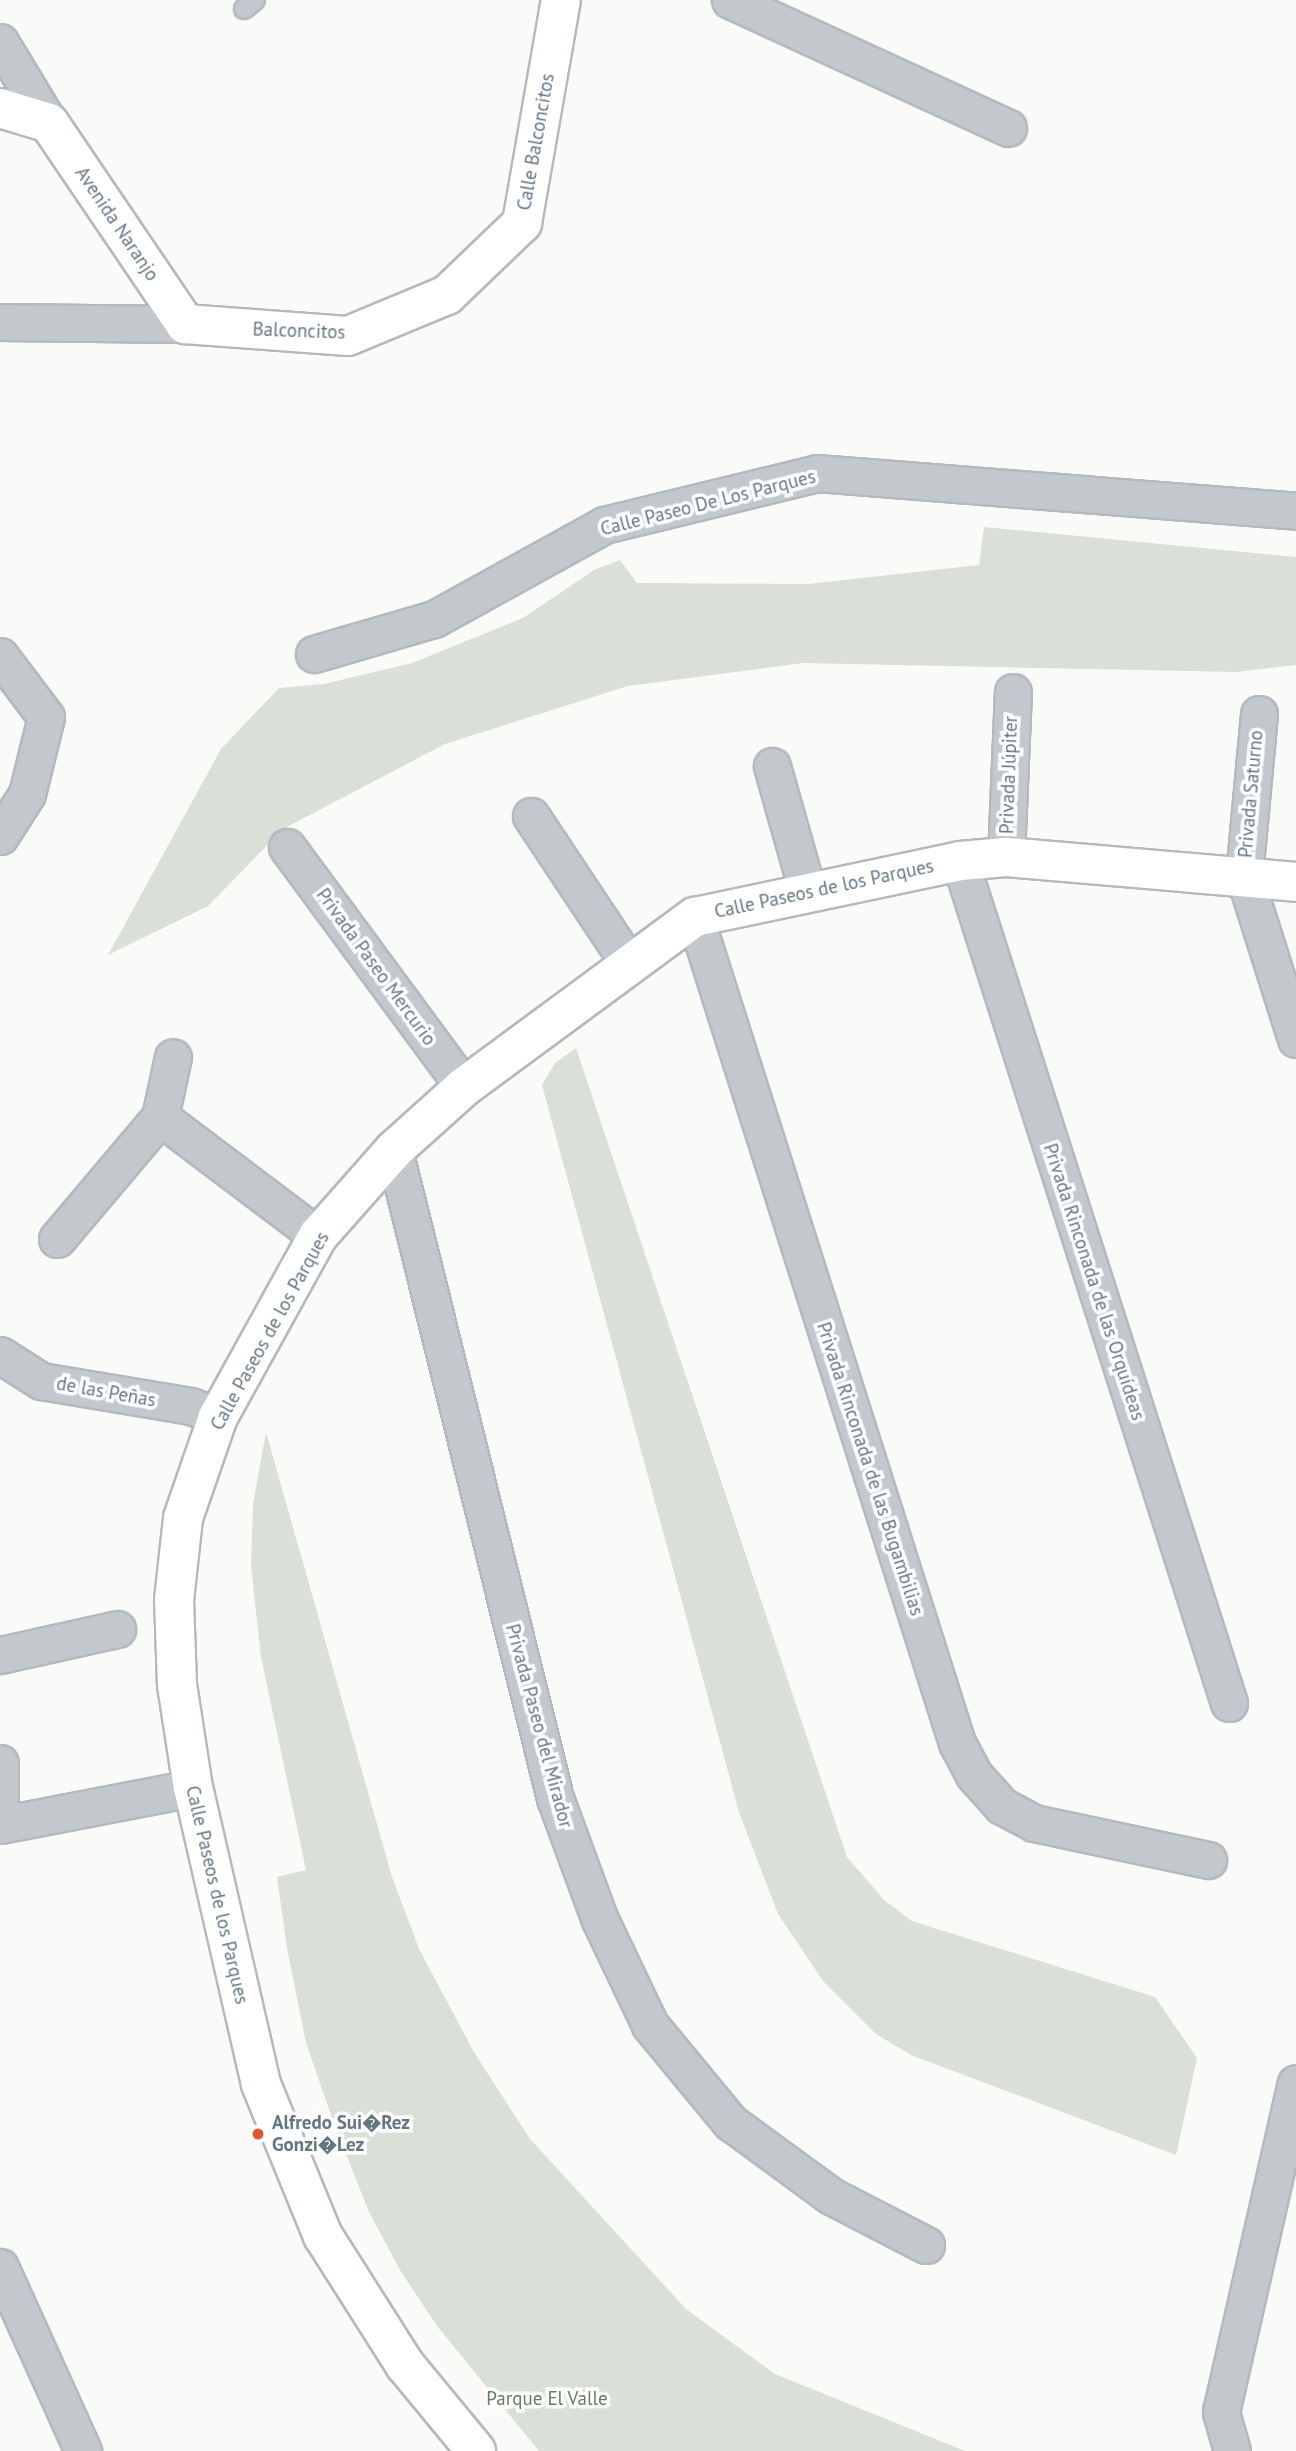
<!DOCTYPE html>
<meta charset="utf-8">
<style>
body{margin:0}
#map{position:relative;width:1296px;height:2451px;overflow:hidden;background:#fafaf8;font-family:"PT Sans",sans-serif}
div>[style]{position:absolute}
.green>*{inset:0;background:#dadfd7}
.roads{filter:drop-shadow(2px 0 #b3babf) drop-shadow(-2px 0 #b3babf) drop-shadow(0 2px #b3babf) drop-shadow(0 -2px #b3babf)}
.lane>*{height:18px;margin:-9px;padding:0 9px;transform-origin:9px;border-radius:9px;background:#c3c8cc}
.street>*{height:35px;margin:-17.5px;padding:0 17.5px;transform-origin:17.5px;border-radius:17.5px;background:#c3c8cc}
.secondary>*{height:38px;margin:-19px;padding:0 19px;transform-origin:19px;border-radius:19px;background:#fff}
.dots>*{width:19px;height:19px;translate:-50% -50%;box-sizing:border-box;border:4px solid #fff;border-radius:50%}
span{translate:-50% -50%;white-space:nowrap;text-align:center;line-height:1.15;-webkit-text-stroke:7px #fff;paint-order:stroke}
.street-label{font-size:19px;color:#657683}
.poi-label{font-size:19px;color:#657683;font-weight:700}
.left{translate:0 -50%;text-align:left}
.park-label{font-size:19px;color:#687a64}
</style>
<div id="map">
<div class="green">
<div style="clip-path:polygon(984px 527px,1296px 557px,1296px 665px,1237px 672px,803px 663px,628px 686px,445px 744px,283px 829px,208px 906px,108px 955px,221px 749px,279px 688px,324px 684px,412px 663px,523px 618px,594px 570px,620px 560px,637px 583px,808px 584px,979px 565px)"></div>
<div style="clip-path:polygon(576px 1048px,847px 1857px,884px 1900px,912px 1921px,1155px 1997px,1197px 2058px,1176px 2155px,911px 2055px,876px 2034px,823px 1981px,778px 1914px,739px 1812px,542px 1085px,555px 1063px)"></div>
<div style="clip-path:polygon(266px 1432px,392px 1877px,419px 1949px,475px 2054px,530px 2139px,686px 2309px,775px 2374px,965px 2451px,539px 2451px,437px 2326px,400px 2270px,369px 2212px,336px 2129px,306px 2043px,287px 1948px,277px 1877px,306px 1870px,261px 1657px,251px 1566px,253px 1504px)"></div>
</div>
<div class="roads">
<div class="lane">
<div style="left:244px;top:9px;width:14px;rotate:-39deg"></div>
</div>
<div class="street">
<div style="left:730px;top:0;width:306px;rotate:24.7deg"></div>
<div style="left:0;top:42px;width:95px;rotate:58.8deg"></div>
<div style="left:0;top:322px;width:185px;rotate:0.6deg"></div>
<div style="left:314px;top:654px;width:125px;rotate:-16.3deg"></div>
<div style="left:434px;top:619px;width:194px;rotate:-28.9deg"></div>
<div style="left:604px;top:525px;width:219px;rotate:-13.7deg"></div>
<div style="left:817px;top:473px;width:481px;rotate:4.5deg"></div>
<div style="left:0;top:656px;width:76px;rotate:53deg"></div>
<div style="left:46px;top:717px;width:79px;rotate:103.9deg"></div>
<div style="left:27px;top:794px;width:50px;rotate:122.7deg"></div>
<div style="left:1259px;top:714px;width:162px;rotate:95.3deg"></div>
<div style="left:1244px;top:875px;width:172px;rotate:72.4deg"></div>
<div style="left:772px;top:766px;width:129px;rotate:74.2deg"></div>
<div style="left:531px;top:816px;width:175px;rotate:56.4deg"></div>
<div style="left:287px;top:847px;width:298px;rotate:53.6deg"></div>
<div style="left:1006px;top:857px;width:165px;rotate:-87.6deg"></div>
<div style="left:960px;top:861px;width:884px;rotate:72.28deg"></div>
<div style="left:695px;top:917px;width:867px;rotate:72.4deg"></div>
<div style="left:957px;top:1743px;width:36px;rotate:62deg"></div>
<div style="left:974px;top:1775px;width:42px;rotate:47.9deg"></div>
<div style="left:1002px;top:1806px;width:36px;rotate:28deg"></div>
<div style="left:1034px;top:1823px;width:178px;rotate:12deg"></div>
<div style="left:160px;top:1117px;width:198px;rotate:37deg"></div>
<div style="left:394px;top:1150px;width:668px;rotate:76.05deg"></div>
<div style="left:555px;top:1798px;width:130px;rotate:69.8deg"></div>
<div style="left:600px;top:1920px;width:116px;rotate:64.5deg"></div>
<div style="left:650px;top:2025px;width:126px;rotate:50.5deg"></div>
<div style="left:730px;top:2122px;width:125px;rotate:36.2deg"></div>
<div style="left:831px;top:2196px;width:107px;rotate:27.3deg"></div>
<div style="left:57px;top:1239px;width:160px;rotate:-49.8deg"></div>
<div style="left:160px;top:1117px;width:61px;rotate:-77.8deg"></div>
<div style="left:0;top:1355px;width:49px;rotate:32.4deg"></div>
<div style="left:41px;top:1381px;width:152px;rotate:9.5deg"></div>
<div style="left:191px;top:1406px;width:29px;rotate:22deg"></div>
<div style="left:0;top:1655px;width:120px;rotate:-12.5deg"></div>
<div style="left:0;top:1763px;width:62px;rotate:90deg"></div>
<div style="left:0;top:1825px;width:197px;rotate:-10.9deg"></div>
<div style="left:0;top:2267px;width:202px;rotate:65.7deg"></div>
<div style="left:1232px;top:2451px;width:41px;rotate:-105.8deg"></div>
<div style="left:1221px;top:2412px;width:337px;rotate:-77.2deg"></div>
</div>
<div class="secondary">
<div style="left:0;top:108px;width:51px;rotate:17deg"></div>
<div style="left:49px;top:123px;width:243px;rotate:55.9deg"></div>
<div style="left:185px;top:324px;width:163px;rotate:4.2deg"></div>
<div style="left:348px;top:336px;width:107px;rotate:-22.5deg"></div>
<div style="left:447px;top:295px;width:104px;rotate:-43.8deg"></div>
<div style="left:522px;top:223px;width:226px;rotate:-80.1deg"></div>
<div style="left:476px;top:2451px;width:112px;rotate:-129.5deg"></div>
<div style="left:405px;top:2365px;width:153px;rotate:-122.4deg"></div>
<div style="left:323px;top:2236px;width:164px;rotate:-112.2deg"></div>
<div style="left:261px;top:2084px;width:304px;rotate:-102.9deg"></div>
<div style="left:193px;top:1788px;width:104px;rotate:-98.8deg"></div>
<div style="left:177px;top:1685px;width:85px;rotate:-92deg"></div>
<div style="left:174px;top:1600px;width:82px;rotate:-83.7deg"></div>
<div style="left:183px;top:1518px;width:107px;rotate:-70.9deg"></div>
<div style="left:218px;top:1417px;width:207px;rotate:-61.1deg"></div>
<div style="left:318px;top:1236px;width:115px;rotate:-48.5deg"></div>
<div style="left:394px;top:1150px;width:94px;rotate:-42deg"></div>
<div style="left:464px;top:1087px;width:287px;rotate:-36.4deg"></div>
<div style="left:695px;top:917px;width:271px;rotate:-11.9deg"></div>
<div style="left:960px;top:861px;width:46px;rotate:-5deg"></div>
<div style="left:1006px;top:857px;width:291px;rotate:4.9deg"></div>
</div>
</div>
<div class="dots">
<div style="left:258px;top:2134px;background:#e4572e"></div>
</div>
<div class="street-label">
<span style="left:536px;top:142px;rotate:-80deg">Calle Balconcitos</span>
<span style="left:117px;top:224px;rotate:56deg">Avenida Naranjo</span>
<span style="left:299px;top:331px;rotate:2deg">Balconcitos</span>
<span style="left:708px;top:503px;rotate:-14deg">Calle Paseo De Los Parques</span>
<span style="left:1009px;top:775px;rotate:-88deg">Privada Júpiter</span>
<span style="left:1251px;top:794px;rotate:-85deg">Privada Saturno</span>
<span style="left:824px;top:889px;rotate:-12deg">Calle Paseos de los Parques</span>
<span style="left:376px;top:967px;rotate:54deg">Privada Paseo Mercurio</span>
<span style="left:1094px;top:1282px;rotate:72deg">Privada Rinconada de las Orquídeas</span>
<span style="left:270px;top:1331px;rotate:-61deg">Calle Paseos de los Parques</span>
<span style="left:106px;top:1392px;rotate:10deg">de las Peñas</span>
<span style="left:870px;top:1469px;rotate:72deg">Privada Rinconada de las Bugambilias</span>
<span style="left:539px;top:1726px;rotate:75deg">Privada Paseo del Mirador</span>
<span style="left:217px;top:1895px;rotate:77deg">Calle Paseos de los Parques</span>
</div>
<div class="poi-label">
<span class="left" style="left:272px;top:2134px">Alfredo Sui�Rez<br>Gonzi�Lez</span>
</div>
<div class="park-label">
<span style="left:547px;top:2399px">Parque El Valle</span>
</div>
</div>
